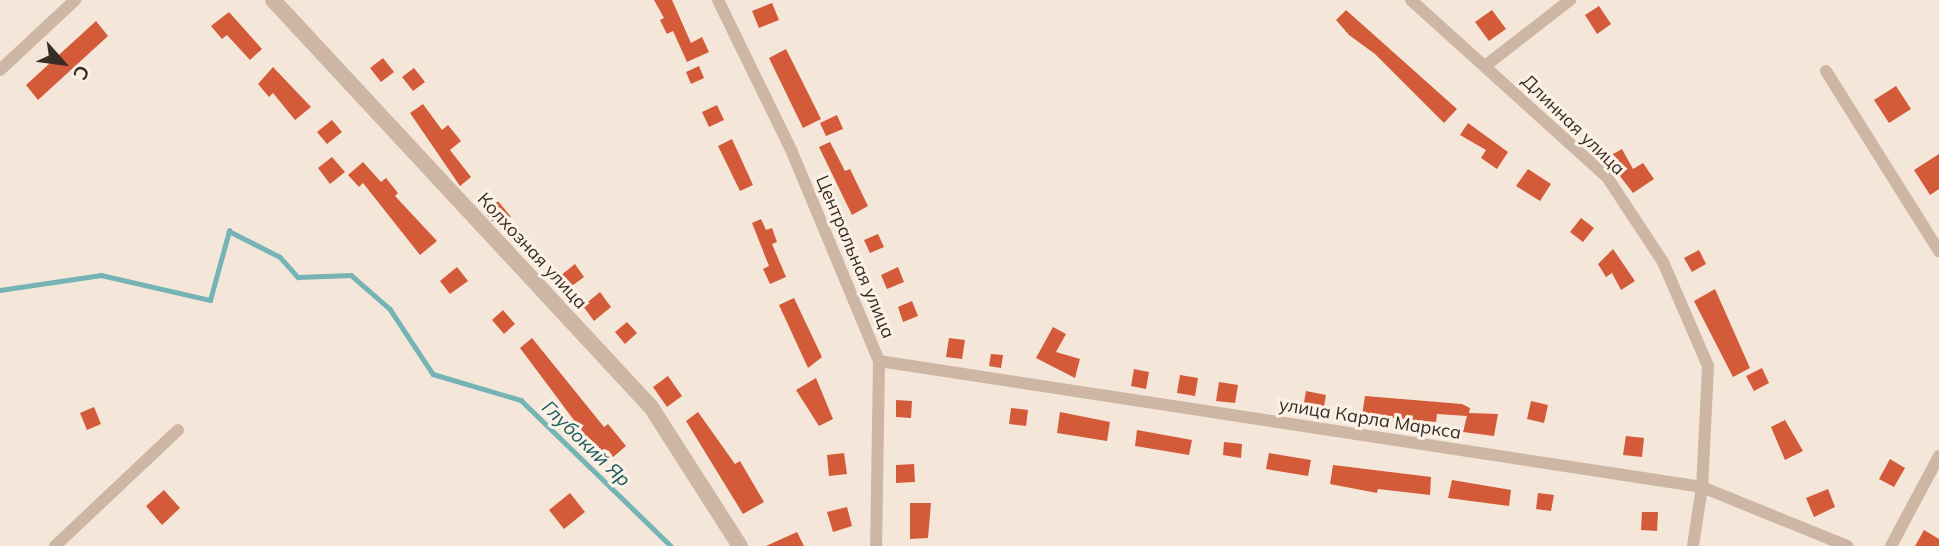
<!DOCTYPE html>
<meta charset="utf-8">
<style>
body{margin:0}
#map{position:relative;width:1939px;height:546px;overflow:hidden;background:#f4e7d9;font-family:Mulish,sans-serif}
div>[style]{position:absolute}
.stream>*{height:4.5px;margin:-2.25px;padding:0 2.25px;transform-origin:2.25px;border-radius:2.25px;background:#75b3b5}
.building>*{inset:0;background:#d35b39}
.minor>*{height:12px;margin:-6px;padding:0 6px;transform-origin:6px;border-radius:6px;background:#ceb6a4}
.tertiary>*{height:16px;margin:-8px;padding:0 8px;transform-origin:8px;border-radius:8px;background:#ceb6a4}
span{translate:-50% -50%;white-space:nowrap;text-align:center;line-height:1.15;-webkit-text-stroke:6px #fbf1e6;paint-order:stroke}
.street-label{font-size:18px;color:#382c26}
.water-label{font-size:19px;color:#175b5e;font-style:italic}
.north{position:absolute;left:28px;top:28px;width:70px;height:70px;-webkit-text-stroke:5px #fbf1e6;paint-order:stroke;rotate:118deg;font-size:19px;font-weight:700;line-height:28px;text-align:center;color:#382c26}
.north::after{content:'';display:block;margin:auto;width:24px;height:32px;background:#382c26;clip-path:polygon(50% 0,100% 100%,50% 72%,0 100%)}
</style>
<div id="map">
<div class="stream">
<div style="left:0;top:290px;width:102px;rotate:-8.4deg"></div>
<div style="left:101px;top:275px;width:112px;rotate:12.9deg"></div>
<div style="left:210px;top:300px;width:72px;rotate:-74.6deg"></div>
<div style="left:229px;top:231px;width:57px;rotate:27deg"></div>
<div style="left:280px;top:257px;width:27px;rotate:48deg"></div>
<div style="left:298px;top:277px;width:53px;rotate:-2.2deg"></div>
<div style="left:351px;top:275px;width:52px;rotate:41.1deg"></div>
<div style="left:390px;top:309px;width:78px;rotate:56.5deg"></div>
<div style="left:433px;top:374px;width:92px;rotate:16.5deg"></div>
<div style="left:521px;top:400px;width:209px;rotate:44.2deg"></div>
</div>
<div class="building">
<div style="clip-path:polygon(654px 0,672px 0,691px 43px,702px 37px,709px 52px,687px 62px,673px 31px,667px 34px,660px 20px,664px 18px)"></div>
<div style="clip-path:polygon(772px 3px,779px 20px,759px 28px,752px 11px)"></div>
<div style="clip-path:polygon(1599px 6px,1611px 24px,1597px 34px,1585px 15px)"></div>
<div style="clip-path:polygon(1346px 10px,1457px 109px,1444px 123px,1375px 54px,1349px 35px,1336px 20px)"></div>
<div style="clip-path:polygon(1492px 10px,1506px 29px,1489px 41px,1475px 22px)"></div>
<div style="clip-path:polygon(229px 12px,262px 49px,250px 60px,227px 35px,222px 39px,211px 26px)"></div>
<div style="clip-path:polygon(96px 21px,108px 36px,38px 100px,26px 85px)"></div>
<div style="clip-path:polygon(786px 49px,821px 119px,803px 128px,769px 58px)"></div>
<div style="clip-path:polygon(383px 58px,394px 72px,381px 82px,370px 68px)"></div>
<div style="clip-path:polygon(699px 66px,704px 78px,691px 84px,686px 72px)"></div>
<div style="clip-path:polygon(273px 67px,311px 107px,295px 120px,273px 93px,269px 97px,258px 84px)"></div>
<div style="clip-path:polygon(414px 68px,425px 82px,413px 91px,402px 77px)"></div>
<div style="clip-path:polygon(1896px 86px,1911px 109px,1889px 123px,1874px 100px)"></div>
<div style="clip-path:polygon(423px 104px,442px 130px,448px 125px,461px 141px,450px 150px,471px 177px,460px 186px,410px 113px)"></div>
<div style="clip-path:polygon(717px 105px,724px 120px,709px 127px,702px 112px)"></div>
<div style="clip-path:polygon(837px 115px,843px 129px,826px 136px,820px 123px)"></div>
<div style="clip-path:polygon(332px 120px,342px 132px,327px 144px,317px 132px)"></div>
<div style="clip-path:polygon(1468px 123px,1508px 152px,1497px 169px,1481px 158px,1486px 150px,1460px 135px)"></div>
<div style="clip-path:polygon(732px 139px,753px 185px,740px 191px,718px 146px)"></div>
<div style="clip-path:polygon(830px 142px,845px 171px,850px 169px,868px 206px,852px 215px,819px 147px)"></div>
<div style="clip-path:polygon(1622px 149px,1633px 169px,1643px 163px,1654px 179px,1633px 193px,1606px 158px)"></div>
<div style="clip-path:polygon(1939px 154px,1939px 189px,1930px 195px,1914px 170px)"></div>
<div style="clip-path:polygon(332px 157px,345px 172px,330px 184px,318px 168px)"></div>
<div style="clip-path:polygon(363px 162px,381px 182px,386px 178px,398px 193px,395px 196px,437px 241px,420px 255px,363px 183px,359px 187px,348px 175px)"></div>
<div style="clip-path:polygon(1528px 169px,1551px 184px,1540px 201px,1516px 186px)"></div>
<div style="clip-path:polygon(498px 201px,511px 217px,498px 227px,484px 212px)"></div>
<div style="clip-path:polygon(1581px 218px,1594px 228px,1583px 242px,1570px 232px)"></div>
<div style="clip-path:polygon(761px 219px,766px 230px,772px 228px,777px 242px,772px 244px,786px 277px,770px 284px,763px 269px,769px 266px,752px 223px)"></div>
<div style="clip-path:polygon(878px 234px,884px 247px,870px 253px,864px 240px)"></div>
<div style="clip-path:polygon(1613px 249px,1635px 281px,1621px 290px,1612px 273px,1606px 277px,1598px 264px)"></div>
<div style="clip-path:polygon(1699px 250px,1706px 264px,1692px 272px,1684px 258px)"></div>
<div style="clip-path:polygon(575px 264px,584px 277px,569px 288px,560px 276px)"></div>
<div style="clip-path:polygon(457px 267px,468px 281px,450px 294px,440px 281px)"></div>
<div style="clip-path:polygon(898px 267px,904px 282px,887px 289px,881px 275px)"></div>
<div style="clip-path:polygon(1715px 289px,1750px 368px,1733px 377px,1694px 301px)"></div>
<div style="clip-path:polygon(600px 292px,611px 307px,594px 321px,583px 306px)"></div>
<div style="clip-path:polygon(794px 298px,822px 357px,808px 368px,779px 305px)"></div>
<div style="clip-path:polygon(912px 301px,918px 316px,903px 322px,898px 307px)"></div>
<div style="clip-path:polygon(503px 310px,515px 324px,504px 334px,492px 320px)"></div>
<div style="clip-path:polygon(627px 322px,637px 333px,625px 344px,615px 332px)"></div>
<div style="clip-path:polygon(1053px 327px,1066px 334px,1056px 352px,1080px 359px,1075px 378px,1036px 358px)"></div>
<div style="clip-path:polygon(532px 338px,604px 427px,608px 424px,626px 446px,606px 463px,520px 348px)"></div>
<div style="clip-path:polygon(949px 338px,965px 340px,962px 359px,946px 357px)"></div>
<div style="clip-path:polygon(991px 354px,1003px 355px,1001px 368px,989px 366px)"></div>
<div style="clip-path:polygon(1762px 368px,1769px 383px,1754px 391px,1746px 376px)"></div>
<div style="clip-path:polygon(1134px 369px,1149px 372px,1146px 389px,1131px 386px)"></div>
<div style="clip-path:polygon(1180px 375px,1198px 378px,1195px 396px,1177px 393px)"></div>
<div style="clip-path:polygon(668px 376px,682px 396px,667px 407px,653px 387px)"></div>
<div style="clip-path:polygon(816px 378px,833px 419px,819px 426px,796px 390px)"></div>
<div style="clip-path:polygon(1219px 382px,1238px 385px,1235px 403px,1216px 401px)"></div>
<div style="clip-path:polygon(1306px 391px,1326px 395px,1323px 412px,1303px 408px)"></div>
<div style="clip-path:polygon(1365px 396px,1462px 404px,1470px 408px,1469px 413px,1498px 414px,1494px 436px,1463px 432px,1467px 416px,1437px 414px,1436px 422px,1362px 415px)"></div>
<div style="clip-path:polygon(896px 400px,912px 401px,911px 418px,896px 417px)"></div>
<div style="clip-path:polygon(1531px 401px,1548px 405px,1544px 423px,1527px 419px)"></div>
<div style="clip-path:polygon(94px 407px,101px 424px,87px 430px,80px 413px)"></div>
<div style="clip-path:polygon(1011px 408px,1028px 410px,1026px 426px,1009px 424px)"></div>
<div style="clip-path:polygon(698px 412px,735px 464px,740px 461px,764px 502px,743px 514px,686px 421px)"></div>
<div style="clip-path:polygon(1060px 412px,1110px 422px,1107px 441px,1057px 433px)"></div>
<div style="clip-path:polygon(1785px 420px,1803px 451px,1785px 460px,1771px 427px)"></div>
<div style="clip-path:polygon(1137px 430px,1192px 440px,1189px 455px,1135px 446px)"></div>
<div style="clip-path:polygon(1626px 436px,1644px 438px,1642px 457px,1623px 455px)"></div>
<div style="clip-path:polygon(1224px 442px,1242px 444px,1241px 458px,1223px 455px)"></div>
<div style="clip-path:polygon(844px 453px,847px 474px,829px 476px,827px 455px)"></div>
<div style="clip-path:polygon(1269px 453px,1311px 460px,1308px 476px,1266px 469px)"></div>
<div style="clip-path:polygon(1890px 459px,1905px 468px,1894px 487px,1879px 479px)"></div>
<div style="clip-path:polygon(914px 464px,915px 482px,896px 483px,896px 465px)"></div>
<div style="clip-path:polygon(1333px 465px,1431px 477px,1430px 495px,1378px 489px,1377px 493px,1330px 484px)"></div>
<div style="clip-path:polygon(1452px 480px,1511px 490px,1509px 506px,1448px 498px)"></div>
<div style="clip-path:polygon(1828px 489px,1835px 507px,1814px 517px,1806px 498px)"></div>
<div style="clip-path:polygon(164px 490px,180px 508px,162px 525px,146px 506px)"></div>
<div style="clip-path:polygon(570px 493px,585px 512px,564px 529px,549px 510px)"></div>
<div style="clip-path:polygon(1538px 493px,1554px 495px,1551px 511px,1536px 509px)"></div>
<div style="clip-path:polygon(910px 503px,931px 503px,928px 538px,910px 539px)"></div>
<div style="clip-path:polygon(847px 507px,852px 526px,833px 532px,827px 512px)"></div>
<div style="clip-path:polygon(1642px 512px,1658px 512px,1657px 531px,1641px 530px)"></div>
<div style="clip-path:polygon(1924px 530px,1939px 539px,1939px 546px,1915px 546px)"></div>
<div style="clip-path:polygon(797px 532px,804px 546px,766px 546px)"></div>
</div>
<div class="minor">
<div style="left:718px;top:0;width:169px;rotate:64deg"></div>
<div style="left:792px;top:152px;width:226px;rotate:67.4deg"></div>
<div style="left:879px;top:361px;width:185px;rotate:90.9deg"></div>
<div style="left:1411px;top:0;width:264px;rotate:42.1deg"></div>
<div style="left:1607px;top:177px;width:102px;rotate:56.6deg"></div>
<div style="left:1663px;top:262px;width:113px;rotate:66.6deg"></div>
<div style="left:1708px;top:366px;width:121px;rotate:92.8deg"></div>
<div style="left:1702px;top:487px;width:60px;rotate:98.7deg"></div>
<div style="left:1485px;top:66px;width:108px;rotate:-37.8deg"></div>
<div style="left:0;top:70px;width:103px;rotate:-43deg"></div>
<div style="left:1826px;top:71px;width:213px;rotate:57.9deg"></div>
<div style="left:879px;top:361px;width:833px;rotate:8.7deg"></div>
<div style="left:1702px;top:487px;width:157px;rotate:22.1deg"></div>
<div style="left:55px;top:546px;width:169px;rotate:-43.3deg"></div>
<div style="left:1891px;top:546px;width:102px;rotate:-61.9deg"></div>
</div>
<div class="tertiary">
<div style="left:273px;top:0;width:555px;rotate:47.12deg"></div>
<div style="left:651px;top:407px;width:165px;rotate:57.4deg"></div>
</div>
<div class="street-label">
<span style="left:1573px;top:125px;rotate:44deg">Длинная улица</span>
<span style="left:532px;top:251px;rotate:47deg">Колхозная улица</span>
<span style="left:855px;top:257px;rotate:67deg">Центральная улица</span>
<span style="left:1370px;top:419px;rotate:9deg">улица Карла Маркса</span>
</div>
<div class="water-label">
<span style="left:586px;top:444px;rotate:44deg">Глубокий Яр</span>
</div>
<div class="north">С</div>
</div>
